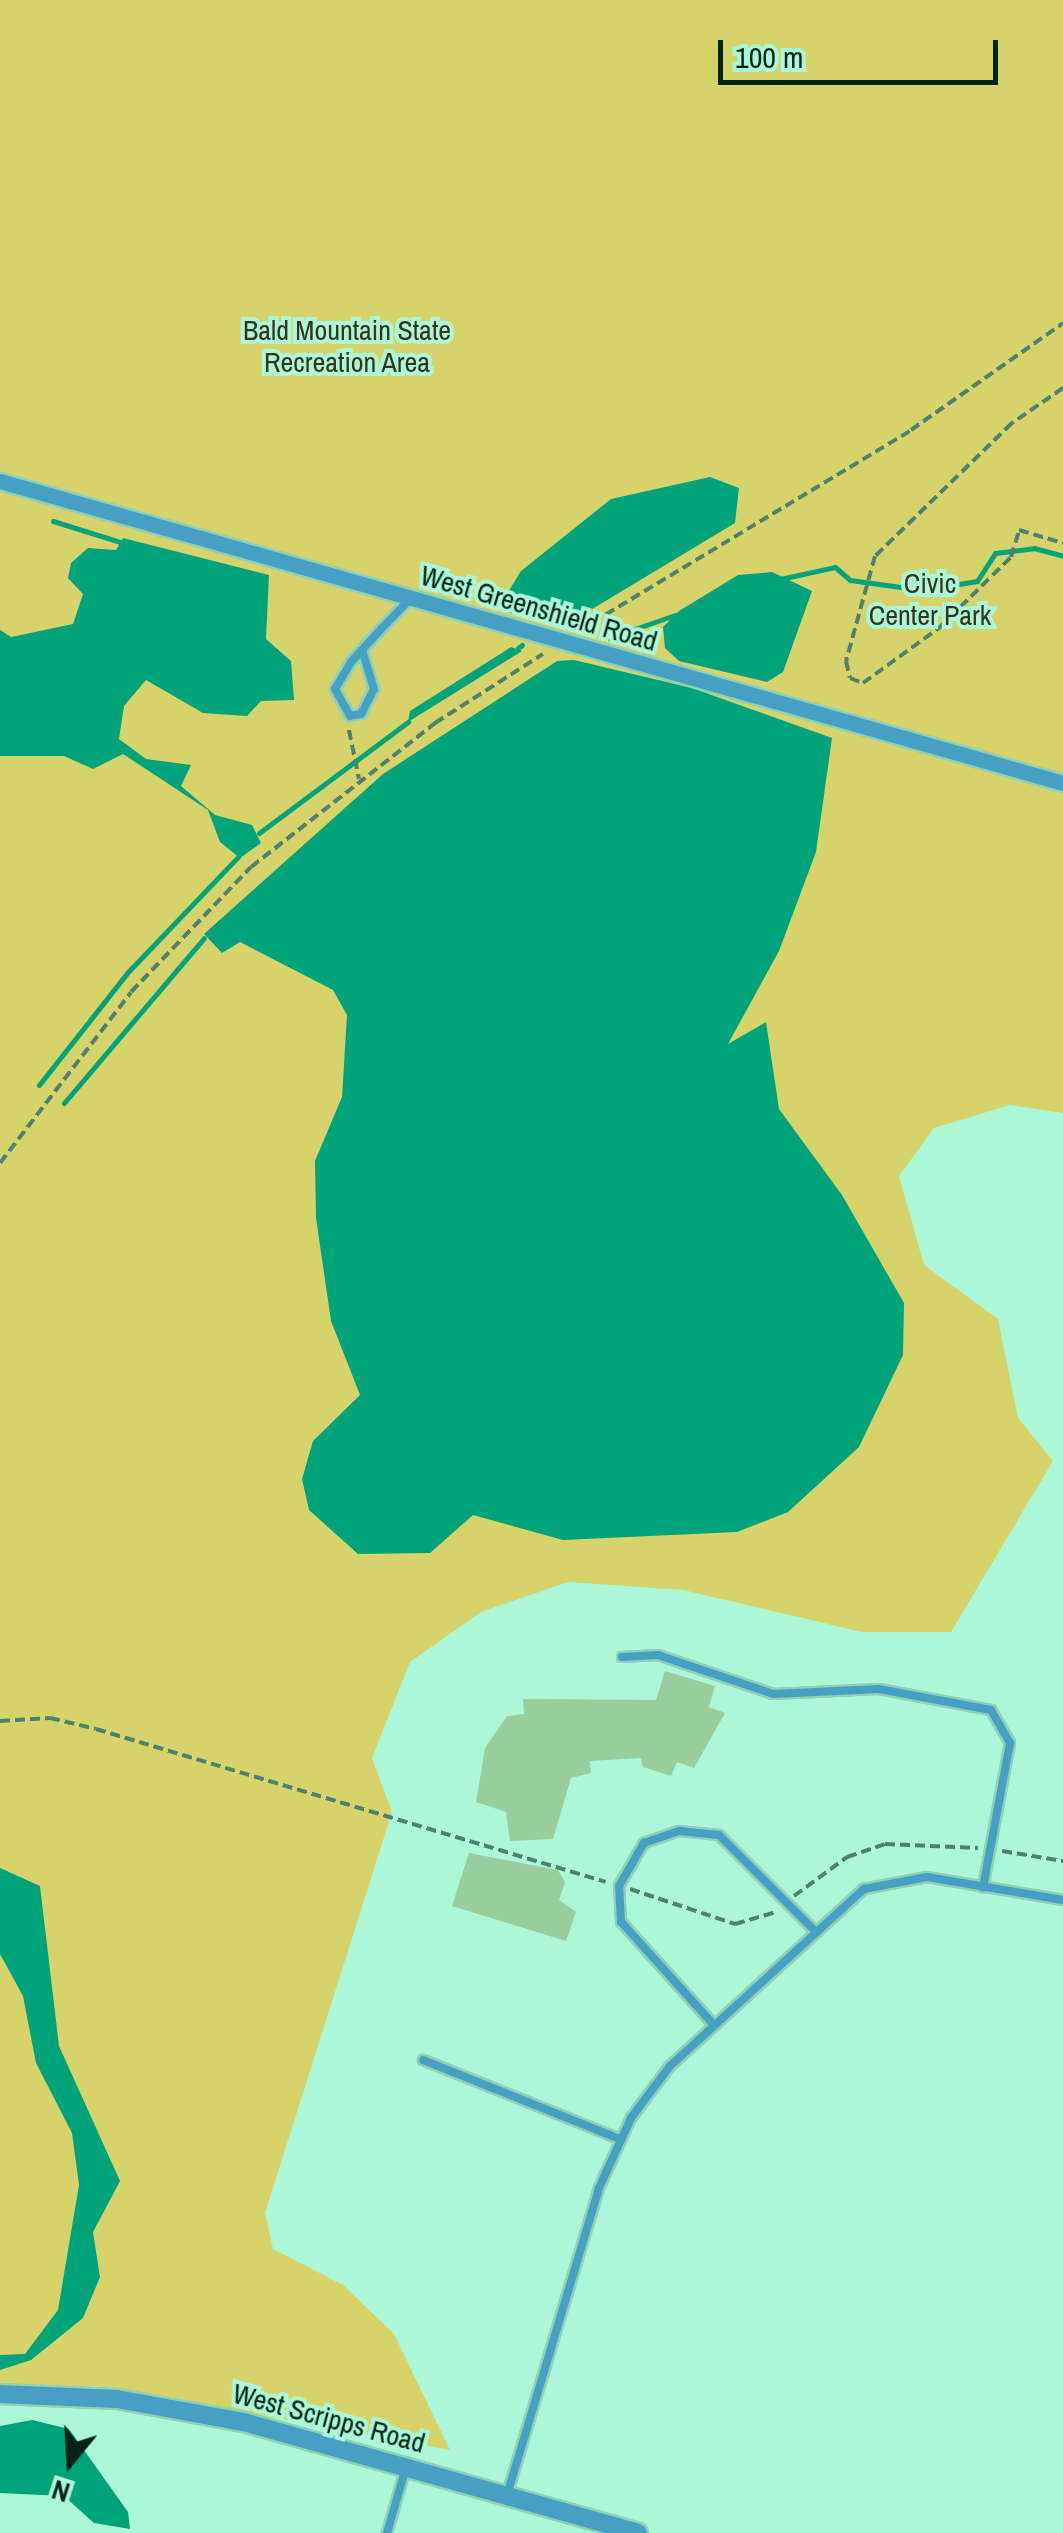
<!DOCTYPE html>
<style>
body{margin:0}
#map{position:relative;width:1063px;height:2533px;overflow:hidden;background:#acf7d8;font-family:"Archivo Narrow",sans-serif}
div>[style]{position:absolute}
.green>*{inset:0;background:#d7d36b}
.water>*{inset:0;background:#01a37a}
.stream>*{height:5px;margin:-2.5px;padding:0 2.5px;transform-origin:2.5px;border-radius:2.5px;background:#01a37a}
.building>*{inset:0;background:#99cd9d}
.path>*{height:4px;margin-top:-2px;transform-origin:0;background:repeating-linear-gradient(90deg,#4f826e 0 10px,transparent 0 15px)}
.roads{filter:drop-shadow(2px 0 #8ed1b5) drop-shadow(-2px 0 #8ed1b5) drop-shadow(0 2px #8ed1b5) drop-shadow(0 -2px #8ed1b5)}
.service>*{height:8px;margin:-4px;padding:0 4px;transform-origin:4px;border-radius:4px;background:#46a0c4}
.minor>*{height:15px;margin:-7.5px;padding:0 7.5px;transform-origin:7.5px;border-radius:7.5px;background:#46a0c4}
.tertiary>*{height:18px;margin:-9px;padding:0 9px;transform-origin:9px;border-radius:9px;background:#46a0c4}
span{translate:-50% -50%;white-space:nowrap;text-align:center;line-height:1.15;-webkit-text-stroke:8px #acf7d8;paint-order:stroke}
.park-label{font-size:28px;color:#34341c}
.street-label{font-size:28px;color:#032318}
.north{position:absolute;left:20px;top:2413px;width:100px;height:100px;-webkit-text-stroke:8px #acf7d8;paint-order:stroke;rotate:198deg;font-size:28px;font-weight:700;line-height:40px;text-align:center;color:#032318}
.north::after{content:'';display:block;margin:auto;width:35px;height:45px;background:#032318;clip-path:polygon(50% 0,100% 100%,50% 72%,0 100%)}
.scale{position:absolute;left:718px;top:40px;width:280px;height:45px;box-sizing:border-box;border:5px solid #032318;border-top:0;padding-left:12px;font-size:30px;line-height:35px;white-space:nowrap;color:#032318;-webkit-text-stroke:8px #acf7d8;paint-order:stroke}
</style>
<div id="map">
<div class="green">
<div style="clip-path:polygon(0 0,1063px 0,1063px 774px,606px 645px,584px 658px,1063px 791px,1063px 1113px,1010px 1105px,934px 1128px,899px 1176px,924px 1265px,998px 1319px,1018px 1418px,1053px 1461px,951px 1632px,862px 1632px,683px 1590px,568px 1582px,481px 1612px,410px 1662px,372px 1758px,392px 1812px,265px 2213px,273px 2249px,343px 2285px,394px 2334px,450px 2450px,110px 2387px,0 2384px)"></div>
</div>
<div class="water">
<div style="clip-path:polygon(710px 477px,739px 488px,735px 523px,564px 626px,508px 612px,505px 597px,521px 571px,611px 499px)"></div>
<div style="clip-path:polygon(123px 538px,269px 575px,266px 639px,291px 661px,294px 700px,261px 701px,247px 716px,203px 713px,146px 680px,124px 706px,119px 739px,146px 759px,191px 765px,181px 786px,215px 815px,252px 825px,261px 843px,240px 858px,220px 842px,208px 810px,123px 754px,93px 769px,64px 756px,0 756px,0 630px,11px 637px,73px 624px,83px 594px,68px 578px,71px 563px,88px 548px,116px 550px)"></div>
<div style="clip-path:polygon(772px 572px,812px 591px,783px 672px,767px 682px,679px 661px,665px 648px,663px 627px,679px 611px,738px 575px)"></div>
<div style="clip-path:polygon(511px 647px,522px 651px,408px 722px,410px 711px)"></div>
<div style="clip-path:polygon(574px 660px,692px 688px,832px 738px,816px 852px,779px 951px,728px 1044px,766px 1022px,779px 1109px,842px 1195px,904px 1303px,903px 1355px,859px 1447px,788px 1512px,737px 1532px,563px 1540px,473px 1515px,430px 1553px,358px 1554px,309px 1510px,302px 1479px,313px 1441px,360px 1395px,331px 1321px,316px 1218px,315px 1161px,342px 1097px,347px 1015px,333px 990px,240px 942px,222px 953px,204px 934px,383px 774px,557px 661px)"></div>
<div style="clip-path:polygon(0 1868px,40px 1886px,59px 2046px,120px 2181px,93px 2232px,100px 2277px,83px 2318px,31px 2360px,0 2370px,0 2355px,25px 2354px,58px 2310px,79px 2185px,72px 2133px,36px 2063px,23px 1996px,0 1954px)"></div>
<div style="clip-path:polygon(32px 2420px,69px 2429px,128px 2512px,130px 2529px,94px 2523px,64px 2496px,0 2493px,0 2426px)"></div>
</div>
<div class="stream">
<div style="left:53px;top:521px;width:70px;rotate:17.4deg"></div>
<div style="left:780px;top:579px;width:56px;rotate:-12.3deg"></div>
<div style="left:835px;top:567px;width:20px;rotate:41deg"></div>
<div style="left:850px;top:580px;width:73px;rotate:7.9deg"></div>
<div style="left:922px;top:590px;width:56px;rotate:-9.3deg"></div>
<div style="left:977px;top:581px;width:33px;rotate:-57deg"></div>
<div style="left:995px;top:553px;width:39px;rotate:-7deg"></div>
<div style="left:1034px;top:548px;width:30px;rotate:15deg"></div>
<div style="left:606px;top:639px;width:73px;rotate:-19.2deg"></div>
<div style="left:518px;top:648px;width:5px;rotate:-37deg"></div>
<div style="left:259px;top:833px;width:186px;rotate:-36.7deg"></div>
<div style="left:39px;top:1085px;width:142px;rotate:-51.8deg"></div>
<div style="left:127px;top:973px;width:161px;rotate:-46.3deg"></div>
<div style="left:64px;top:1103px;width:216px;rotate:-49.7deg"></div>
</div>
<div class="building">
<div style="clip-path:polygon(665px 1671px,715px 1686px,709px 1707px,725px 1713px,694px 1768px,677px 1762px,671px 1776px,643px 1767px,641px 1758px,590px 1761px,591px 1773px,571px 1778px,553px 1839px,510px 1841px,506px 1812px,476px 1802px,485px 1748px,507px 1716px,524px 1714px,523px 1699px,656px 1700px)"></div>
<div style="clip-path:polygon(469px 1853px,558px 1870px,565px 1882px,559px 1900px,576px 1912px,566px 1941px,452px 1906px)"></div>
</div>
<div class="path">
<div style="left:1063px;top:388px;width:62px;rotate:145.5deg"></div>
<div style="left:1012px;top:423px;width:191px;rotate:135.8deg"></div>
<div style="left:875px;top:556px;width:109px;rotate:105.4deg"></div>
<div style="left:846px;top:661px;width:17px;rotate:77deg"></div>
<div style="left:850px;top:678px;width:14px;rotate:21deg"></div>
<div style="left:863px;top:683px;width:94px;rotate:-35.9deg"></div>
<div style="left:939px;top:628px;width:101px;rotate:-44.6deg"></div>
<div style="left:1011px;top:557px;width:28px;rotate:-73deg"></div>
<div style="left:1019px;top:530px;width:46px;rotate:16.5deg"></div>
<div style="left:580px;top:630px;width:387px;rotate:-31.1deg"></div>
<div style="left:911px;top:430px;width:186px;rotate:-35.1deg"></div>
<div style="left:349px;top:730px;width:50px;rotate:78.5deg"></div>
<div style="left:0;top:1163px;width:215px;rotate:-52.5deg"></div>
<div style="left:131px;top:992px;width:173px;rotate:-46.2deg"></div>
<div style="left:251px;top:867px;width:234px;rotate:-38deg"></div>
<div style="left:435px;top:723px;width:128px;rotate:-32.6deg"></div>
<div style="left:0;top:1721px;width:50px;rotate:-3.4deg"></div>
<div style="left:50px;top:1718px;width:47px;rotate:13.4deg"></div>
<div style="left:96px;top:1729px;width:532px;rotate:16.7deg"></div>
<div style="left:1002px;top:1851px;width:62px;rotate:9.3deg"></div>
<div style="left:630px;top:1889px;width:111px;rotate:18.4deg"></div>
<div style="left:735px;top:1924px;width:43px;rotate:-16.3deg"></div>
<div style="left:794px;top:1896px;width:66px;rotate:-36.3deg"></div>
<div style="left:847px;top:1857px;width:40px;rotate:-18.9deg"></div>
<div style="left:885px;top:1844px;width:93px;rotate:2.5deg"></div>
</div>
<div class="roads">
<div class="service">
<div style="left:362px;top:650px;width:41px;rotate:72.9deg"></div>
<div style="left:374px;top:689px;width:28px;rotate:117deg"></div>
<div style="left:361px;top:714px;width:11px;rotate:170deg"></div>
<div style="left:350px;top:716px;width:31px;rotate:-119deg"></div>
<div style="left:335px;top:689px;width:31px;rotate:-59deg"></div>
<div style="left:351px;top:662px;width:45px;rotate:-47.7deg"></div>
<div style="left:381px;top:629px;width:45px;rotate:-45.9deg"></div>
<div style="left:622px;top:1657px;width:36px;rotate:-3deg"></div>
<div style="left:658px;top:1655px;width:121px;rotate:18.7deg"></div>
<div style="left:773px;top:1694px;width:106px;rotate:-2.7deg"></div>
<div style="left:879px;top:1689px;width:114px;rotate:10.6deg"></div>
<div style="left:991px;top:1710px;width:38px;rotate:60deg"></div>
<div style="left:1010px;top:1743px;width:147px;rotate:100.6deg"></div>
<div style="left:713px;top:2024px;width:137px;rotate:-132deg"></div>
<div style="left:621px;top:1922px;width:36px;rotate:-93deg"></div>
<div style="left:619px;top:1886px;width:50px;rotate:-59.8deg"></div>
<div style="left:644px;top:1843px;width:37px;rotate:-19deg"></div>
<div style="left:679px;top:1831px;width:40px;rotate:5.7deg"></div>
<div style="left:719px;top:1835px;width:133px;rotate:45deg"></div>
<div style="left:423px;top:2060px;width:212px;rotate:21.9deg"></div>
<div style="left:507px;top:2495px;width:320px;rotate:-73.3deg"></div>
<div style="left:599px;top:2188px;width:77px;rotate:-65.4deg"></div>
<div style="left:631px;top:2118px;width:65px;rotate:-53.1deg"></div>
<div style="left:670px;top:2066px;width:263px;rotate:-42.4deg"></div>
<div style="left:864px;top:1889px;width:64px;rotate:-10.8deg"></div>
<div style="left:927px;top:1877px;width:138px;rotate:9.6deg"></div>
<div style="left:387px;top:2533px;width:69px;rotate:-73.9deg"></div>
</div>
<div class="minor">
<div style="left:0;top:481px;width:1105px;rotate:15.86deg"></div>
</div>
<div class="tertiary">
<div style="left:0;top:2394px;width:117px;rotate:2.4deg"></div>
<div style="left:117px;top:2399px;width:129px;rotate:10.3deg"></div>
<div style="left:244px;top:2422px;width:409px;rotate:15.7deg"></div>
</div>
</div>
<div class="park-label">
<span style="left:347px;top:346px">Bald Mountain State<br>Recreation Area</span>
<span style="left:930px;top:599px">Civic<br>Center Park</span>
</div>
<div class="street-label">
<span style="left:539px;top:608px;rotate:16deg">West Greenshield Road</span>
<span style="left:329px;top:2418px;rotate:15deg">West Scripps Road</span>
</div>
<div class="north">N</div>
<div class="scale">100 m</div>
</div>
